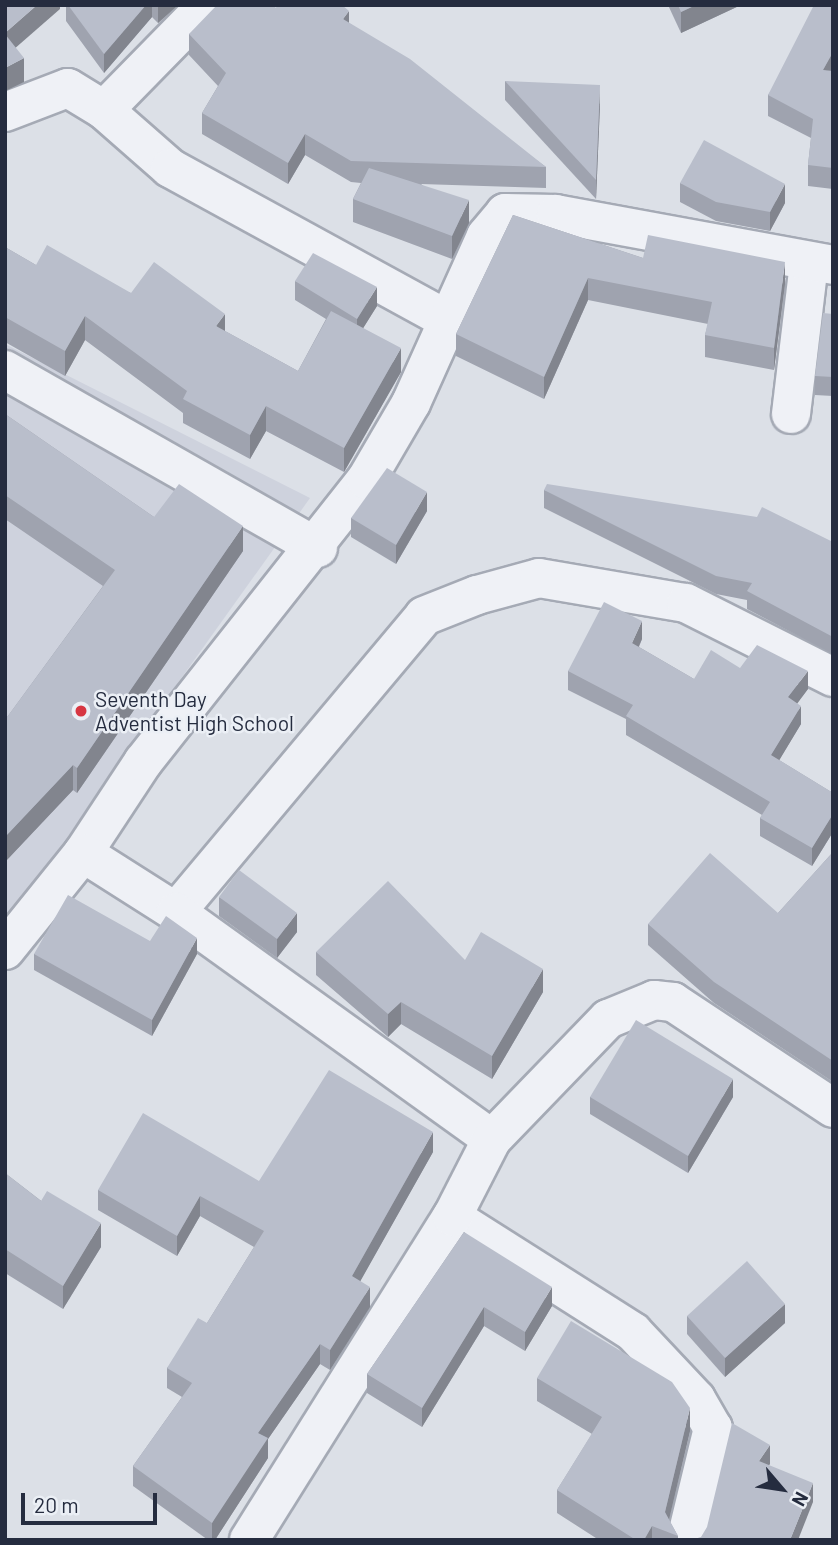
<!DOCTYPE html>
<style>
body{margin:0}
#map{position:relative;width:838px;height:1545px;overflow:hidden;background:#dce0e7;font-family:Barlow,sans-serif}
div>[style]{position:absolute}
.built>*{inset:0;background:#ced2dd}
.roads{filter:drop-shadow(2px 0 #a5aab5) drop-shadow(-2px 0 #a5aab5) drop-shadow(0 2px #a5aab5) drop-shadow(0 -2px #a5aab5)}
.street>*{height:38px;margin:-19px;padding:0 19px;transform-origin:19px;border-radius:19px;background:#eff1f6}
.wall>*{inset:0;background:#9fa3af}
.shaded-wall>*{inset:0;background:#82858e}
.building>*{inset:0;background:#b9becb}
.dots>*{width:19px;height:19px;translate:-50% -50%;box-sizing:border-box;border:4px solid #ebeff5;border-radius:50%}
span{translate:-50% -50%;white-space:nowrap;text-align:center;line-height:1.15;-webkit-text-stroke:5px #ebeff5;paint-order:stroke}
.poi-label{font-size:21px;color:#252c3f}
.left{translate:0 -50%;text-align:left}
.frame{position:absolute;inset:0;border:7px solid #252c3f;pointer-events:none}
.north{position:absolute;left:747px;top:1454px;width:70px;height:70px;-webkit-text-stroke:5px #ebeff5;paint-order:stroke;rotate:119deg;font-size:19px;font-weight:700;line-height:28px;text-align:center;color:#252c3f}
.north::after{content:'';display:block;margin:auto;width:24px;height:32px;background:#252c3f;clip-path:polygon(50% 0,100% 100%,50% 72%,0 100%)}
.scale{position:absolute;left:21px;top:1493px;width:136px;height:32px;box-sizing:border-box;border:4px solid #252c3f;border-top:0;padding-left:9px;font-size:21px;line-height:24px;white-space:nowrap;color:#252c3f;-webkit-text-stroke:5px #ebeff5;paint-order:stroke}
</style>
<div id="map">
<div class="built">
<div style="clip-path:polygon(5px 344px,310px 498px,5px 925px)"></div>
</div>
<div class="roads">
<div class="street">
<div style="left:104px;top:110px;width:147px;rotate:-45.6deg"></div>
<div style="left:5px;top:112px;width:67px;rotate:-20.9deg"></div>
<div style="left:68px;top:88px;width:42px;rotate:31.4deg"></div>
<div style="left:104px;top:110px;width:88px;rotate:41.3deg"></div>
<div style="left:170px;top:168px;width:315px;rotate:28.7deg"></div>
<div style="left:5px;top:370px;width:360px;rotate:29.6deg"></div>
<div style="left:791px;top:414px;width:151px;rotate:-83.2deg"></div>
<div style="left:83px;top:853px;width:109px;rotate:-56.6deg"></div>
<div style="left:143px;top:762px;width:360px;rotate:-51.7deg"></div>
<div style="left:366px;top:480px;width:89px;rotate:-59.7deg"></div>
<div style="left:411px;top:403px;width:183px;rotate:-65.8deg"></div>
<div style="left:486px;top:236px;width:30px;rotate:-50deg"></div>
<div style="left:505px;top:213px;width:51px;rotate:1.1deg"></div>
<div style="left:556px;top:214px;width:282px;rotate:10.4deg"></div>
<div style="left:176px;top:912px;width:386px;rotate:-50deg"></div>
<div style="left:424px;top:616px;width:57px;rotate:-21.6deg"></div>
<div style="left:477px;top:595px;width:64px;rotate:-15.3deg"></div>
<div style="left:539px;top:578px;width:149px;rotate:9.7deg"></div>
<div style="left:686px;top:603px;width:165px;rotate:26.7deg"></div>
<div style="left:5px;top:950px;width:124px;rotate:-51.2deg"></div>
<div style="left:83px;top:853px;width:110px;rotate:32.4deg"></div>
<div style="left:176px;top:912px;width:389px;rotate:35.7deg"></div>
<div style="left:452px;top:1217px;width:214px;rotate:32.4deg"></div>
<div style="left:633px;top:1332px;width:92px;rotate:46.8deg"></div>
<div style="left:696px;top:1399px;width:34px;rotate:60deg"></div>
<div style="left:713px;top:1428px;width:115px;rotate:103.6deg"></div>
<div style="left:249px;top:1540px;width:381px;rotate:-57.9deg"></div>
<div style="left:452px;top:1217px;width:88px;rotate:-62.9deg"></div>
<div style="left:492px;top:1139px;width:167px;rotate:-46deg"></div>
<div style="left:608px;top:1019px;width:50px;rotate:-22.4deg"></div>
<div style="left:654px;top:1000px;width:19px;rotate:6deg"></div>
<div style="left:673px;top:1002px;width:192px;rotate:33.5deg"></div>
</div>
</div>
<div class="wall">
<div style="clip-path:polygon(66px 5px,178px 5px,158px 23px,152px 17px,104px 73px,66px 21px)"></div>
<div style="clip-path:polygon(668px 5px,741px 5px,681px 33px)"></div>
<div style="clip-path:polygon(833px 5px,833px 189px,808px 186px,808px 165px,811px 138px,768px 116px,768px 95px)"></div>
<div style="clip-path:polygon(276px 8px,349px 23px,546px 167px,546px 188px,421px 184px,469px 223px,452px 259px,353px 222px,353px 199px,361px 183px,351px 182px,305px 155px,288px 184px,202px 134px,202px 113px,218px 86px,189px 55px,189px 34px)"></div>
<div style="clip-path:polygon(505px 81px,600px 104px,596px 199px,505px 100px)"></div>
<div style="clip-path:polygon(680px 183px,785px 203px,770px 231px,716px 221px,680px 202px)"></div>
<div style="clip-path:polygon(513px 215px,643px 258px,785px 284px,774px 370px,705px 357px,705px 335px,708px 324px,588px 300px,544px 399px,456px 356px,456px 334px)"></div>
<div style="clip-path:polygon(5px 247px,36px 265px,131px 293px,225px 331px,298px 371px,326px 319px,295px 300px,295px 281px,377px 306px,363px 328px,401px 372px,344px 472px,266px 431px,250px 459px,183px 423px,183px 413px,85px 340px,65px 376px,5px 342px)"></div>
<div style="clip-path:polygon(833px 314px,833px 396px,815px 395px,815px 376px)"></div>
<div style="clip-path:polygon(5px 414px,154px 517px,243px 551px,77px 793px,73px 790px,5px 862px,5px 720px,103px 586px,5px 519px)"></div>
<div style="clip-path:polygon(544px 490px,833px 542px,833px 654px,747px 609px,747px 600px,716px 594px,544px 508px)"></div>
<div style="clip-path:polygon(427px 511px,396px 564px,351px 537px,351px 518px)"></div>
<div style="clip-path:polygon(642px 639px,639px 647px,694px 679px,740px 668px,808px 689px,797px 703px,801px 724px,779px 760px,833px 793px,833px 832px,812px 866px,760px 836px,760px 818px,762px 815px,626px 735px,626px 719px,568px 690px,568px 671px)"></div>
<div style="clip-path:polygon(833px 852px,833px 1082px,714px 1003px,648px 945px,648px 924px,778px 913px)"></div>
<div style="clip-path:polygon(219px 897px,297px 932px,277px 958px,219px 916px)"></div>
<div style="clip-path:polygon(150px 941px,197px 954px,152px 1036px,34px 970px,34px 954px)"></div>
<div style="clip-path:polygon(316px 952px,465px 960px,543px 992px,492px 1079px,401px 1024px,388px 1037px,316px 975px)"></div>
<div style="clip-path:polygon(590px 1097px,733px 1097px,688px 1173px,590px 1114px)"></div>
<div style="clip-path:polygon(433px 1152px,360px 1281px,370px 1307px,330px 1370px,320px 1364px,268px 1439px,268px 1458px,215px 1540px,208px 1540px,133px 1486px,133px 1466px,182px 1397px,167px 1388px,167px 1368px,207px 1323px,254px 1247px,200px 1216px,177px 1256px,98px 1210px,98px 1190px,259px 1181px)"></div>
<div style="clip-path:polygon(5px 1173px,101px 1247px,63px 1309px,5px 1273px)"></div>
<div style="clip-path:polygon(464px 1232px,552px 1306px,525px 1351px,484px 1326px,422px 1427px,367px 1393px,367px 1374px)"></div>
<div style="clip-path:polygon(687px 1316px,785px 1323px,725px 1377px,687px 1334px)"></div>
<div style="clip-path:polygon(537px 1378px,690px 1431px,669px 1520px,678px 1536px,678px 1540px,599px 1540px,557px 1513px,557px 1490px,592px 1434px,537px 1401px)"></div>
</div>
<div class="shaded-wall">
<div style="clip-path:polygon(37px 5px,60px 5px,60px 9px,5px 57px,5px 33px)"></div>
<div style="clip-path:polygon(146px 5px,152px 5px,152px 17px,104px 73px,104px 54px)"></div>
<div style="clip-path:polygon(158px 5px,178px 5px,158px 23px)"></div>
<div style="clip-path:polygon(696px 5px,741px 5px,681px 33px,681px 12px)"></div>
<div style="clip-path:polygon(349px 11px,349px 32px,343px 19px)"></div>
<div style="clip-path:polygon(833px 52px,833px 73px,823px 70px)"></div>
<div style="clip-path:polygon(24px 58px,24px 82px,5px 91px,5px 68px)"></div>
<div style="clip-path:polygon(600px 85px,600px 104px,596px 199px,596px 180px)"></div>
<div style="clip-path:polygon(305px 134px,305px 155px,288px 184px,288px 163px)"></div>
<div style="clip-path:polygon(785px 184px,785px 203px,770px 231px,770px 212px)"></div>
<div style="clip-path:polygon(469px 200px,469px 223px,452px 259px,452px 236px)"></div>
<div style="clip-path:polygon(785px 262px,785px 284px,774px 370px,774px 348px)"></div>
<div style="clip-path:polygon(588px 278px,588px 300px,544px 399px,544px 377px)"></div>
<div style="clip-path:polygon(377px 287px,377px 306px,357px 338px,357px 319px)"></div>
<div style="clip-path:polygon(225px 314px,225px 338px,216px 326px)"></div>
<div style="clip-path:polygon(85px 316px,85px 340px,65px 376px,65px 351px)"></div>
<div style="clip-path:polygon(401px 348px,401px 372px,344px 472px,344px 448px)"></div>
<div style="clip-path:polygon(266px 406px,266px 431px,250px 459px,250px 435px)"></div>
<div style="clip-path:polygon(427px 492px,427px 511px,396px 564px,396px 545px)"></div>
<div style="clip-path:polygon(243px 526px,243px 551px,77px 793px,77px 768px)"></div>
<div style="clip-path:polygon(642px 621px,642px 639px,632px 661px,632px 643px)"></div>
<div style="clip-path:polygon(808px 671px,808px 689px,788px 716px,788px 697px)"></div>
<div style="clip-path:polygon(801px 706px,801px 724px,771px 774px,771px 755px)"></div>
<div style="clip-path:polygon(73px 765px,73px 790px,5px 862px,5px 837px)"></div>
<div style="clip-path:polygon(833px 814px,833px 832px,812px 866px,812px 848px)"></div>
<div style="clip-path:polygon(297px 913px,297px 932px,277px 958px,277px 939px)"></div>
<div style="clip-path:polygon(197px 938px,197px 954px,152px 1036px,152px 1020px)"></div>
<div style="clip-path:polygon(543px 969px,543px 992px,492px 1079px,492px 1056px)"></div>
<div style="clip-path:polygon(401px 1002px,401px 1024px,388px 1037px,388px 1014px)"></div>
<div style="clip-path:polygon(733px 1079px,733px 1097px,688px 1173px,688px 1156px)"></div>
<div style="clip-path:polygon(433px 1132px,433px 1152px,352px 1296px,352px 1276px)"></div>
<div style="clip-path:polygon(200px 1196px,200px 1216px,177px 1256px,177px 1236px)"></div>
<div style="clip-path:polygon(101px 1223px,101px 1247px,63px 1309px,63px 1286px)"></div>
<div style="clip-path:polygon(370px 1287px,370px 1307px,330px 1370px,330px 1350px)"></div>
<div style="clip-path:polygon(552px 1287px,552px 1306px,525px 1351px,525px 1332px)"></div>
<div style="clip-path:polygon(785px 1304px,785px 1323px,725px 1377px,725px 1358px)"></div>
<div style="clip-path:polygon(484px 1307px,484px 1326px,422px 1427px,422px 1408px)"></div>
<div style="clip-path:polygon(320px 1344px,320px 1364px,268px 1439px,268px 1458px,215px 1540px,212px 1540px,212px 1523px,258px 1433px)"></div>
<div style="clip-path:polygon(690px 1408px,690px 1431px,666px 1532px,665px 1512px)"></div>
<div style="clip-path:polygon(770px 1445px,770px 1464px,759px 1480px,759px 1461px)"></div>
<div style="clip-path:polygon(813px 1483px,813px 1502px,798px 1540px,790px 1540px)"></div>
<div style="clip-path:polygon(652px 1526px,652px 1540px,644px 1540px)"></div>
</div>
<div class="building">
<div style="clip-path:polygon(5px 5px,37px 5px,5px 33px)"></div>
<div style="clip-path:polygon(68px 5px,146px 5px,104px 54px)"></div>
<div style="clip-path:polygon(217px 5px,273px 5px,276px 8px,277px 5px,342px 5px,349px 11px,343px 19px,410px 59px,546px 167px,351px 161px,305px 134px,288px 163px,202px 113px,226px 73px,189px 34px)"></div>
<div style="clip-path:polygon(678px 5px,696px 5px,681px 12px)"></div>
<div style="clip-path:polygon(814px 5px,833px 5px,833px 52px,823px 70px,833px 71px,833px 168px,808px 165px,813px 119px,768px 95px)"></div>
<div style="clip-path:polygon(5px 34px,24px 58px,5px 68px)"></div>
<div style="clip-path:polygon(505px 81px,600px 85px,596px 180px)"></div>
<div style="clip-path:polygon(704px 140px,785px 184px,770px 212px,716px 202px,680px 183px)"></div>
<div style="clip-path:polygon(369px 168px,469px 200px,452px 236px,353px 199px)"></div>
<div style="clip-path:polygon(513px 215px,643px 258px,648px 235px,785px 262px,774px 348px,705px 335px,712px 302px,588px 278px,544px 377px,456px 334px)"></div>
<div style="clip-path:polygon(47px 245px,131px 293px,154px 262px,225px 314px,216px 326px,298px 371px,331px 311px,401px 348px,344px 448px,266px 406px,250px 435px,183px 399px,187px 391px,85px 316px,65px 351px,5px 317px,5px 247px,36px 265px)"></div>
<div style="clip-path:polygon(313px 253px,377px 287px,357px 319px,295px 281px)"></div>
<div style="clip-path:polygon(823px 313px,833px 314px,833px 377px,815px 376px)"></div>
<div style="clip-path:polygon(5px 414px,154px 517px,179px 484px,243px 526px,77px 768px,73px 765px,5px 837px,5px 720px,115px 570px,5px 495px)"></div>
<div style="clip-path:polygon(387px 468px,427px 492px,396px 545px,351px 518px)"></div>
<div style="clip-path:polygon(547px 484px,757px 517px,762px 507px,833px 542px,833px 637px,747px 591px,752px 583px,716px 576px,544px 490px)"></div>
<div style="clip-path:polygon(604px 602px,642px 621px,632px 643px,694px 679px,711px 650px,740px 668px,757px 645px,808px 671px,788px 697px,801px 706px,771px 755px,833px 793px,833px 814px,812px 848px,760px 818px,770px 802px,626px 716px,633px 705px,568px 671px)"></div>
<div style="clip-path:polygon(833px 852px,833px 1061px,714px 982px,648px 924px,710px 853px,778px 913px)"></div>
<div style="clip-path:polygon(239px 870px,297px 913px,277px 939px,219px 897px)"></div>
<div style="clip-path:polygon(388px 881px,465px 960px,481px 932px,543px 969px,492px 1056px,401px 1002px,388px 1014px,316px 952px)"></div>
<div style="clip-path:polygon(68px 895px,150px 941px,166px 916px,197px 938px,152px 1020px,34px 954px)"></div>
<div style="clip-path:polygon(636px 1020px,733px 1079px,688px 1156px,590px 1097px)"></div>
<div style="clip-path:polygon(329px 1070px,433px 1132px,352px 1276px,370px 1287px,330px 1350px,320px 1344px,258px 1433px,268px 1438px,212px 1523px,133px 1466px,192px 1383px,167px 1368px,198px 1318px,207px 1323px,264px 1231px,200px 1196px,177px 1236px,98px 1190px,143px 1113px,259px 1181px)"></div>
<div style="clip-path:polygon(5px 1173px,41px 1201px,47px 1191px,101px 1223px,63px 1286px,5px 1249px)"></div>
<div style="clip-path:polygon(464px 1232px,552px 1287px,525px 1332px,484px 1307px,422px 1408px,367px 1374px)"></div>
<div style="clip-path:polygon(747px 1261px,785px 1304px,725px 1358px,687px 1316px)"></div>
<div style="clip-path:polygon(571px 1321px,672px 1382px,690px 1408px,665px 1512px,678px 1536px,652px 1526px,644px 1540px,636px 1540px,557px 1490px,602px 1417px,537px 1378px)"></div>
<div style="clip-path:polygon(732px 1423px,770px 1445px,759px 1461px,813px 1483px,790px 1540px,691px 1540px,701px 1537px,707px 1527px)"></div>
</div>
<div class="dots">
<div style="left:81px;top:711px;background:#d73642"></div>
</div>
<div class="poi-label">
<span class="left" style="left:95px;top:711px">Seventh Day<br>Adventist High School</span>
</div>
<div class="frame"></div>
<div class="north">N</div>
<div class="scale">20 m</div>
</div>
